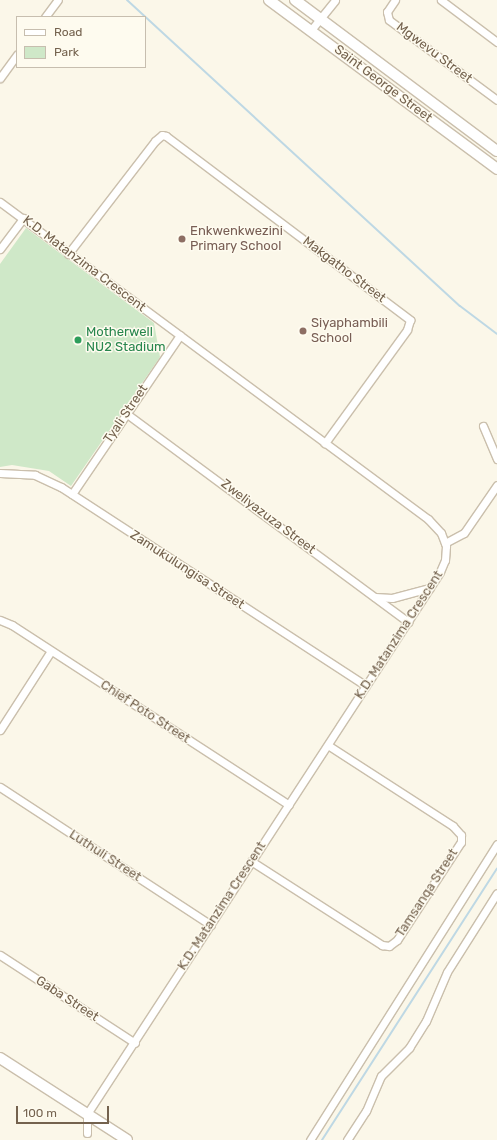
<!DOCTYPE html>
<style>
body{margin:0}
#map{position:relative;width:497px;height:1140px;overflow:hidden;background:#fbf7e9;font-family:Rubik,sans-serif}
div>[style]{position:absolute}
.green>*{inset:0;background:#cfe8c8}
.stream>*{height:2px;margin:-1px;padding:0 1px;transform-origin:1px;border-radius:1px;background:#bed8e4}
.roads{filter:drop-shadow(1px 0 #cabfac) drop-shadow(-1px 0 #cabfac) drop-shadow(0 1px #cabfac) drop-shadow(0 -1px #cabfac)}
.street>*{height:7px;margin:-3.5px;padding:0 3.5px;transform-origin:3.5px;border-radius:3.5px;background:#fff}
.secondary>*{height:10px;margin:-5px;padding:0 5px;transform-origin:5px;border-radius:5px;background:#fff}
.dots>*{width:11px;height:11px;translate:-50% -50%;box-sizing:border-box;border:2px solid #fefbef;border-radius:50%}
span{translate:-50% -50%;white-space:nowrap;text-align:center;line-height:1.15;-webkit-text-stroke:3px #fefbef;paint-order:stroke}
.street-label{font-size:13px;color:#74624e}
.education-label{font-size:13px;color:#785e54}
.left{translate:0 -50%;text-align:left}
.leisure-label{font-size:13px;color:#27864d}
.legend{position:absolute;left:16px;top:16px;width:130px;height:52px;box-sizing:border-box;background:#fefbef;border:1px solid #c7beaf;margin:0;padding:5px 7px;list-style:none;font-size:12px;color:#74624e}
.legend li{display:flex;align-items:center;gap:8px;height:20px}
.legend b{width:20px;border:1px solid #c7beaf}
.scale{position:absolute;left:16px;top:1106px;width:93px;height:18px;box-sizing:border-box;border:2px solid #74624e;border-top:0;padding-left:5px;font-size:12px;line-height:14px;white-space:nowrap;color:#74624e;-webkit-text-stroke:3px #fefbef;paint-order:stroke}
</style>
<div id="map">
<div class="green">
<div style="clip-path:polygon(26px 228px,154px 323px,160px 357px,71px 486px,49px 471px,12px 465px,0 467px,0 264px)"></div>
</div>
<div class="stream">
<div style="left:127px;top:0;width:452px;rotate:42.6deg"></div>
<div style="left:460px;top:306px;width:46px;rotate:37.1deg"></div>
<div style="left:322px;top:1140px;width:323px;rotate:-57.2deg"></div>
</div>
<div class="roads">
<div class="street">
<div style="left:395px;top:0;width:14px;rotate:124deg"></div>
<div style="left:387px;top:12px;width:8px;rotate:76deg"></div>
<div style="left:389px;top:20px;width:134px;rotate:36.5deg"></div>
<div style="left:441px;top:0;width:70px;rotate:36.9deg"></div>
<div style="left:45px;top:17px;width:21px;rotate:-53deg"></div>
<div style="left:311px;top:30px;width:38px;rotate:-51deg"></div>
<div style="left:0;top:78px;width:29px;rotate:-54deg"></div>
<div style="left:0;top:202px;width:533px;rotate:36.53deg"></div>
<div style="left:428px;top:519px;width:19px;rotate:47deg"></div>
<div style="left:441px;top:533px;width:14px;rotate:69deg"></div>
<div style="left:446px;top:546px;width:14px;rotate:94deg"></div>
<div style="left:445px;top:560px;width:13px;rotate:113deg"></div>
<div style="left:440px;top:572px;width:647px;rotate:123.08deg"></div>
<div style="left:87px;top:1114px;width:19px;rotate:90deg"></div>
<div style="left:0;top:249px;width:39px;rotate:-53deg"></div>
<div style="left:68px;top:254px;width:143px;rotate:-52.4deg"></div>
<div style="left:155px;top:141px;width:9px;rotate:-41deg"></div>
<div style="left:162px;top:135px;width:4px;rotate:14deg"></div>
<div style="left:166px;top:136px;width:306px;rotate:37deg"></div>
<div style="left:410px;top:320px;width:10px;rotate:107deg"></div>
<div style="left:407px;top:330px;width:140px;rotate:126deg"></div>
<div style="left:127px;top:414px;width:350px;rotate:36.5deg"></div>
<div style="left:483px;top:426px;width:36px;rotate:67deg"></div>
<div style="left:0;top:473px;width:35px;rotate:3deg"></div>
<div style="left:35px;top:475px;width:29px;rotate:25deg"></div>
<div style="left:61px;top:487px;width:364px;rotate:33.1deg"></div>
<div style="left:72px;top:494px;width:192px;rotate:-55.8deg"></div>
<div style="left:445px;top:543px;width:21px;rotate:-28deg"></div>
<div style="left:464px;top:533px;width:58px;rotate:-55.5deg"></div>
<div style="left:375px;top:597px;width:17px;rotate:3deg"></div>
<div style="left:392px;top:598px;width:39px;rotate:-15deg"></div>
<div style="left:0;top:620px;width:13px;rotate:23deg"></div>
<div style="left:12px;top:625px;width:330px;rotate:33deg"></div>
<div style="left:0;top:730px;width:94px;rotate:-57.2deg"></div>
<div style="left:0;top:787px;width:252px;rotate:33.2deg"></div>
<div style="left:251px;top:861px;width:156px;rotate:32.7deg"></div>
<div style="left:382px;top:945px;width:7px;rotate:8deg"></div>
<div style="left:389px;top:946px;width:10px;rotate:-37deg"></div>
<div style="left:397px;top:940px;width:117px;rotate:-56.9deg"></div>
<div style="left:461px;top:842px;width:7px;rotate:-90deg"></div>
<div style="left:461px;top:835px;width:12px;rotate:-132deg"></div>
<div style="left:453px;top:826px;width:149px;rotate:-147.1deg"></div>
<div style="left:0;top:955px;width:161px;rotate:33.1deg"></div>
<div style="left:310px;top:1140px;width:350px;rotate:-57.7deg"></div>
<div style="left:347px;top:1140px;width:35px;rotate:-57deg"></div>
<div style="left:366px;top:1111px;width:38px;rotate:-67deg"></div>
<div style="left:381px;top:1076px;width:40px;rotate:-45deg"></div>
<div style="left:409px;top:1048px;width:32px;rotate:-58deg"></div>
<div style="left:426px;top:1021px;width:53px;rotate:-66.8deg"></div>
<div style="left:447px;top:972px;width:93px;rotate:-57.7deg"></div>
</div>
<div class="secondary">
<div style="left:269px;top:0;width:284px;rotate:36.5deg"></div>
<div style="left:295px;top:0;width:252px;rotate:36.8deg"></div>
<div style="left:0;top:1058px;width:151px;rotate:32.8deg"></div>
</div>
</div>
<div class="dots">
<div style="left:182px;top:239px;background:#8d6e63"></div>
<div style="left:303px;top:331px;background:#8d6e63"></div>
<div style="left:78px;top:340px;background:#2e9e5b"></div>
</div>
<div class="street-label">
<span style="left:434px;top:53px;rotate:37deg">Mgwevu Street</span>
<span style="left:383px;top:84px;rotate:37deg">Saint George Street</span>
<span style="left:84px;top:264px;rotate:37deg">K.D. Matanzima Crescent</span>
<span style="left:344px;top:270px;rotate:37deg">Makgatho Street</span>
<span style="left:126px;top:414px;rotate:-56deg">Tyali Street</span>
<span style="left:268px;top:517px;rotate:37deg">Zweliyazuza Street</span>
<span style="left:187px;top:570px;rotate:33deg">Zamukulungisa Street</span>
<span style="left:399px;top:635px;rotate:-57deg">K.D. Matanzima Crescent</span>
<span style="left:145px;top:712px;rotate:33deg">Chief Poto Street</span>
<span style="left:105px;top:856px;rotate:33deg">Luthuli Street</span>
<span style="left:427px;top:893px;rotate:-57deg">Tamsanqa Street</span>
<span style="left:222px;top:906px;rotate:-57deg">K.D. Matanzima Crescent</span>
<span style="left:67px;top:999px;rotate:33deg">Gaba Street</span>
</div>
<div class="education-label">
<span class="left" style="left:190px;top:239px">Enkwenkwezini<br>Primary School</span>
<span class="left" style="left:311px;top:331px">Siyaphambili<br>School</span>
</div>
<div class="leisure-label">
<span class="left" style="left:86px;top:340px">Motherwell<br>NU2 Stadium</span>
</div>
<ul class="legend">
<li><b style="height:5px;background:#fff"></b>Road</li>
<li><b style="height:11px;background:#cfe8c8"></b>Park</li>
</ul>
<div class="scale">100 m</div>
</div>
